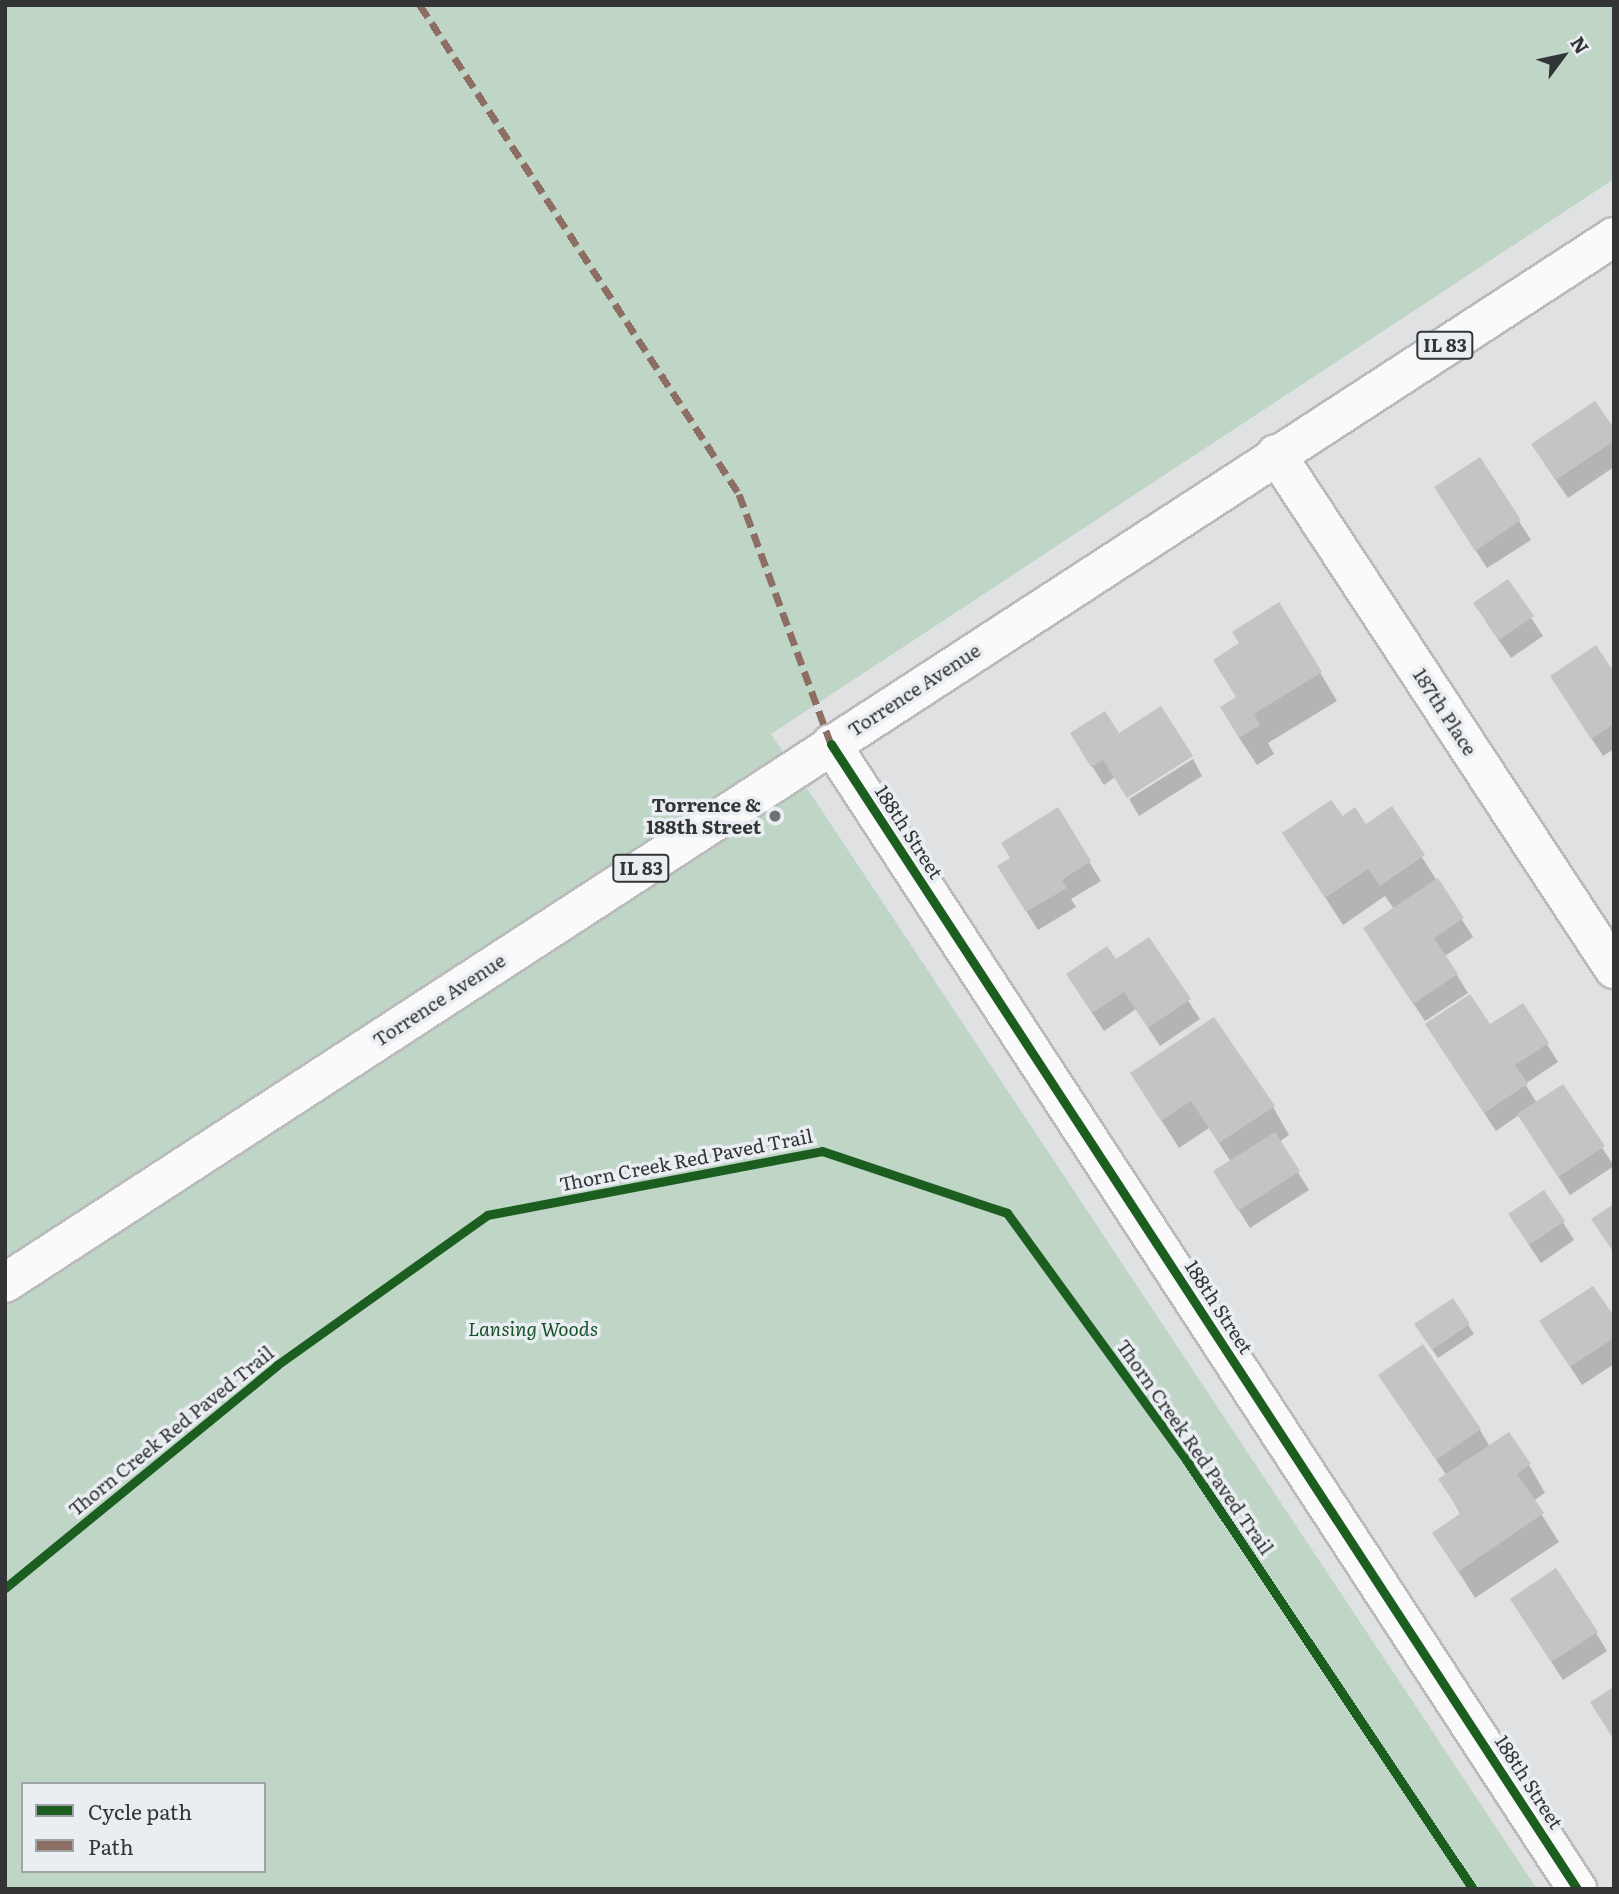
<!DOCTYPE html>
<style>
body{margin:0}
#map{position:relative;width:1619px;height:1894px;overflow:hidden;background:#dfe1e3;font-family:Literata,serif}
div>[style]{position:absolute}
.green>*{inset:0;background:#bfd5c5}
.shadow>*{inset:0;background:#0003}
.building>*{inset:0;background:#c4c4c5}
.roads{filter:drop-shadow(2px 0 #babbbd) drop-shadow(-2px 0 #babbbd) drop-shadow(0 2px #babbbd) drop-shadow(0 -2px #babbbd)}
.minor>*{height:38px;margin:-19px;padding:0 19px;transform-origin:19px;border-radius:19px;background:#fafafb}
.primary>*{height:38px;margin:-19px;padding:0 19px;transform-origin:19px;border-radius:19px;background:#fafafb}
.quiet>*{height:7px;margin-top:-3.5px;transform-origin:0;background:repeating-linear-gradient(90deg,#8d6e63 0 14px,transparent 0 21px)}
.cycleway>*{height:9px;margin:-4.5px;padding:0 4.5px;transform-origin:4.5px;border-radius:4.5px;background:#1b5e20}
.dots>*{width:19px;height:19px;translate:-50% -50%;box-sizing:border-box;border:4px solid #eaeef2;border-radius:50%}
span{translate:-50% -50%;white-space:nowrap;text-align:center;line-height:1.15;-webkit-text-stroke:7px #eaeef2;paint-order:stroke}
.shield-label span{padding:2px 5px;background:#eaeef2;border:2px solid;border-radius:5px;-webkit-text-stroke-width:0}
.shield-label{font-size:18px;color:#323435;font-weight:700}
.street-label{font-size:19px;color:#323435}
.poi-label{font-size:19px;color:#323435;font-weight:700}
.right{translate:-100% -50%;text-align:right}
.park-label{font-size:19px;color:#15532b;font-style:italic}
.frame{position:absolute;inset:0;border:7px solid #323435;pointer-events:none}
.legend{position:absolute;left:21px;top:1782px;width:245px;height:91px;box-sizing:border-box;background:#eaeef2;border:2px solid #a0a4a6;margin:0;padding:9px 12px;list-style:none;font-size:21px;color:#323435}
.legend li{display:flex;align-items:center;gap:14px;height:35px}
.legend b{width:35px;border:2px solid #a0a4a6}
.north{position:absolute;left:1528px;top:21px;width:70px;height:70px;-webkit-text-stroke:5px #eaeef2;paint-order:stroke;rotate:57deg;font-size:19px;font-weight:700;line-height:28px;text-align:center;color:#323435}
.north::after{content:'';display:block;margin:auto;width:24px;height:32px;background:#323435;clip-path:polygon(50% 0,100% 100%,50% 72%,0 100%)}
</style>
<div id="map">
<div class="green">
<div style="clip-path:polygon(evenodd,5px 5px,1614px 5px,1614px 179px,771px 734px,1537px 1889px,5px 1889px,5px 5px,23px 1784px,264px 1784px,264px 1871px,23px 1871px,23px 1784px)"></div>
</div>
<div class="shadow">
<div style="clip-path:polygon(1614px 431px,1614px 467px,1568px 498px,1544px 463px)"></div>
<div style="clip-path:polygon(1480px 460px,1531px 540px,1487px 568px,1447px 506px)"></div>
<div style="clip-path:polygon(1508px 582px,1543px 636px,1511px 658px,1486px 622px)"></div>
<div style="clip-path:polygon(1279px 604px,1337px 701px,1268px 743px,1274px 754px,1257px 765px,1238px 736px,1241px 644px)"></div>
<div style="clip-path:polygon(1614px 675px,1614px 749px,1603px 756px,1563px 695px)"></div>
<div style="clip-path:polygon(1104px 713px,1115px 777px,1104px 785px,1083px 752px)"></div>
<div style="clip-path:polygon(1193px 759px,1202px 776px,1139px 816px,1129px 799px)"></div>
<div style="clip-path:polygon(1391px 809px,1473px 937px,1445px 956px,1468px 993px,1425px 1021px,1376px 947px,1394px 909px,1385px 896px,1343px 925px,1284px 833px,1342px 818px,1365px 826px)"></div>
<div style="clip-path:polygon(1057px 810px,1101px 881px,1071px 899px,1076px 907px,1038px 930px,1010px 885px,1012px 859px)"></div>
<div style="clip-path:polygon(1148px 939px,1200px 1019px,1160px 1046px,1136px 1009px,1104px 1031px,1079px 993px,1115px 961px)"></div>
<div style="clip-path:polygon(1490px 1027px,1547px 1044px,1558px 1062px,1525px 1084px,1537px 1103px,1562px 1086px,1614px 1166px,1570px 1195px,1519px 1115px,1496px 1131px,1438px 1043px)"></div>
<div style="clip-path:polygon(1132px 1074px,1273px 1107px,1289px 1135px,1279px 1142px,1309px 1190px,1250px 1228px,1226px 1190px,1231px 1162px,1209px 1128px,1179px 1148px)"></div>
<div style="clip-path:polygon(1544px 1192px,1574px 1240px,1541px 1263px,1521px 1233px)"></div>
<div style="clip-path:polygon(1452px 1300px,1474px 1334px,1438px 1358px,1421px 1333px)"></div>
<div style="clip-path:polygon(1614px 1319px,1614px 1364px,1582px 1385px,1553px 1340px)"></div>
<div style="clip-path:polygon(1380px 1376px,1480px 1430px,1490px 1447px,1529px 1465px,1545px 1493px,1533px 1501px,1559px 1542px,1475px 1598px,1434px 1533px,1461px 1515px,1441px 1480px,1447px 1476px)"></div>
<div style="clip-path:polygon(1523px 1618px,1596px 1633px,1607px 1651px,1563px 1680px)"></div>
</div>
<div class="building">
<div style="clip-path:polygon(1595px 401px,1614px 428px,1614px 441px,1556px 480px,1531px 444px)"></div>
<div style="clip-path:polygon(1480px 457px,1521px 520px,1475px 551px,1434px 487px)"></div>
<div style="clip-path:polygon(1508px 579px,1534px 616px,1499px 640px,1473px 603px)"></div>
<div style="clip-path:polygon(1279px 602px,1322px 672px,1254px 714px,1260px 725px,1239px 738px,1220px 707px,1236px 697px,1213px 660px,1239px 643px,1232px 632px)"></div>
<div style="clip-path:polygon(1596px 645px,1614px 672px,1614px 724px,1591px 739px,1550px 676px)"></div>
<div style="clip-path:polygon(1161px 706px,1193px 756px,1127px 798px,1103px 760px,1091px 767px,1070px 733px,1105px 711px,1119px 733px)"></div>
<div style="clip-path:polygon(1331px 800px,1343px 816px,1355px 807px,1366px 824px,1392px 806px,1425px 855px,1380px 886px,1368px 869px,1325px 898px,1282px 833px)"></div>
<div style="clip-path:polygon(1058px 807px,1091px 861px,1062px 880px,1067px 888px,1026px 912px,997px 866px,1010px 858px,1001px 843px)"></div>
<div style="clip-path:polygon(1438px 878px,1464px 918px,1434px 938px,1458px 974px,1413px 1004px,1363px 928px)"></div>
<div style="clip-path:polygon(1149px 937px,1191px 999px,1148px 1028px,1124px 992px,1092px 1013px,1066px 974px,1107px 946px,1116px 959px)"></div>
<div style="clip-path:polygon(1470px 994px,1490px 1024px,1523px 1003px,1549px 1043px,1515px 1065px,1528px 1084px,1484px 1113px,1425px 1024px)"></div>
<div style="clip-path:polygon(1214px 1017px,1275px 1106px,1219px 1143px,1191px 1101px,1161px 1121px,1130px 1073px)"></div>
<div style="clip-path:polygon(1563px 1084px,1605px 1146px,1558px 1177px,1517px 1114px)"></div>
<div style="clip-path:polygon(1275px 1132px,1300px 1171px,1238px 1211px,1213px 1171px)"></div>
<div style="clip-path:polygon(1544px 1190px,1565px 1221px,1529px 1245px,1508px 1214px)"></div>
<div style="clip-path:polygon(1614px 1204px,1614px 1253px,1591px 1219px)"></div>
<div style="clip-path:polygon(1593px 1286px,1614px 1316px,1614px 1338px,1570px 1367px,1539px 1321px)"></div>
<div style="clip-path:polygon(1453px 1298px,1470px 1324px,1432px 1350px,1414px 1324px)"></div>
<div style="clip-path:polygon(1423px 1344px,1481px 1429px,1436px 1460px,1378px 1375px)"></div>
<div style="clip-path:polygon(1509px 1432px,1531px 1464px,1517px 1474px,1544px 1513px,1458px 1572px,1432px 1533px,1461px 1513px,1438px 1479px)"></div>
<div style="clip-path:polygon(1556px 1568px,1598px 1632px,1551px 1662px,1510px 1599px)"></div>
<div style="clip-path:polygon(1614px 1687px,1614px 1740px,1590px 1702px)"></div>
</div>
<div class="roads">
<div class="minor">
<div style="left:1276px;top:454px;width:616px;rotate:56.72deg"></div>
<div style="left:831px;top:744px;width:1367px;rotate:56.91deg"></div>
</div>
<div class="primary">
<div style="left:5px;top:1283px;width:1919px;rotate:-33.03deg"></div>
</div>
</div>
<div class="quiet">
<div style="left:420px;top:5px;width:584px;rotate:56.88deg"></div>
<div style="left:739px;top:494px;width:266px;rotate:69.8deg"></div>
</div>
<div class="cycleway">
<div style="left:831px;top:744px;width:1367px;rotate:56.91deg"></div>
<div style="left:5px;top:1588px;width:352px;rotate:-39.3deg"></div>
<div style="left:277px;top:1365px;width:258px;rotate:-35.5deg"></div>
<div style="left:487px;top:1215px;width:341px;rotate:-10.8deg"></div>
<div style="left:822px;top:1151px;width:195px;rotate:18.5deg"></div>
<div style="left:1007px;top:1213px;width:306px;rotate:54deg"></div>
<div style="left:1187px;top:1461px;width:515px;rotate:56.25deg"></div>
</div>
<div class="dots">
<div style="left:775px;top:816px;background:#6f7172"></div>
</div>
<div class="shield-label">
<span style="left:1445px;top:345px">IL 83</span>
<span style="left:641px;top:868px">IL 83</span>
</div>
<div class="street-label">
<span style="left:914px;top:690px;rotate:-33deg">Torrence Avenue</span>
<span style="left:1445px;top:712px;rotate:57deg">187th Place</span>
<span style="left:909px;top:832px;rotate:57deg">188th Street</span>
<span style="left:439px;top:1000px;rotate:-33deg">Torrence Avenue</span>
<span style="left:686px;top:1160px;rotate:-11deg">Thorn Creek Red Paved Trail</span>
<span style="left:1219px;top:1307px;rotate:57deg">188th Street</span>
<span style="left:171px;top:1431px;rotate:-39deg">Thorn Creek Red Paved Trail</span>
<span style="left:1195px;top:1447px;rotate:55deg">Thorn Creek Red Paved Trail</span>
<span style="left:1529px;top:1782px;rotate:57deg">188th Street</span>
</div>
<div class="poi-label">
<span class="right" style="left:761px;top:816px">Torrence &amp;<br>188th Street</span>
</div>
<div class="park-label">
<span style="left:533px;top:1329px">Lansing Woods</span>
</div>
<div class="frame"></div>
<ul class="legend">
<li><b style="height:9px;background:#1b5e20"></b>Cycle path</li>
<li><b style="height:9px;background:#8d6e63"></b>Path</li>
</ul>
<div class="north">N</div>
</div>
